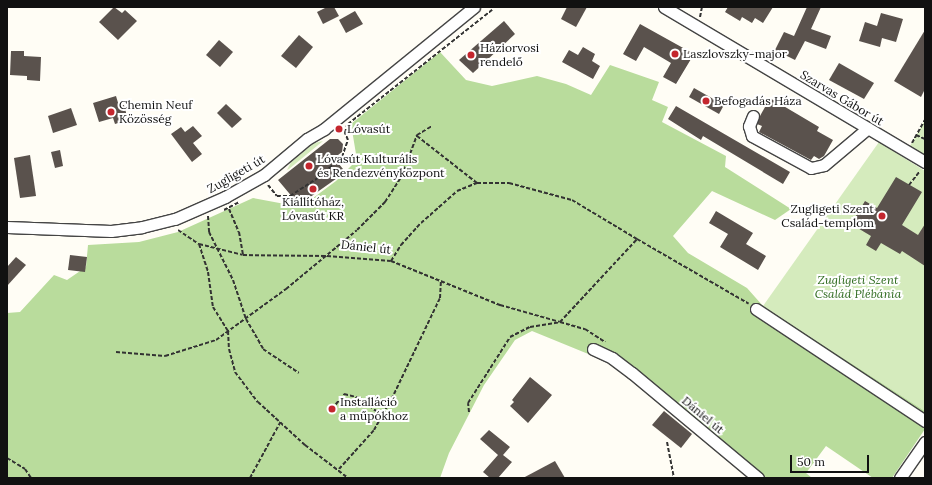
<!DOCTYPE html>
<meta charset="utf-8">
<style>
body{margin:0}
#map{position:relative;width:932px;height:485px;overflow:hidden;background:#fffdf5;font-family:Lora,serif}
div>[style]{position:absolute}
.green>*{inset:0;background:#d5ebbd}
.forest>*{inset:0;background:#b9dc9c}
.building>*{inset:0;background:#5a524d}
.path>*{height:2px;margin-top:-1px;transform-origin:0;background:repeating-linear-gradient(90deg,#333 0 4px,transparent 0 6px)}
.roads{filter:drop-shadow(1px 0 #444) drop-shadow(-1px 0 #444) drop-shadow(0 1px #444) drop-shadow(0 -1px #444)}
.minor>*{height:11px;margin:-5.5px;padding:0 5.5px;transform-origin:5.5px;border-radius:5.5px;background:#fff}
.dots>*{width:11px;height:11px;translate:-50% -50%;box-sizing:border-box;border:2px solid #fff;border-radius:50%}
span{translate:-50% -50%;white-space:nowrap;text-align:center;line-height:1.15;-webkit-text-stroke:4px #fff;paint-order:stroke}
.poi-label{font-size:12px;color:#111}
.left{translate:0 -50%;text-align:left}
.right{translate:-100% -50%;text-align:right}
.street-label{font-size:12px;color:#111}
.park-label{font-size:12px;color:#2f6b1f;font-style:italic}
.frame{position:absolute;inset:0;border:8px solid #111;pointer-events:none}
.scale{position:absolute;left:790px;top:455px;width:79px;height:18px;box-sizing:border-box;border:2px solid #111;border-top:0;padding-left:5px;font-size:12px;line-height:14px;white-space:nowrap;color:#111;-webkit-text-stroke:3px #fff;paint-order:stroke}
</style>
<div id="map">
<div class="green">
<div style="clip-path:polygon(925px 120px,925px 162px,907px 151px)"></div>
<div style="clip-path:polygon(323px 141px,289px 169px,287px 170px,291px 162px,314px 143px)"></div>
<div style="clip-path:polygon(879px 142px,925px 171px,925px 411px,763px 306px)"></div>
</div>
<div class="forest">
<div style="clip-path:polygon(440px 52px,466px 80px,492px 86px,537px 76px,566px 84px,591px 95px,610px 65px,659px 82px,652px 100px,668px 107px,662px 122px,726px 156px,725px 167px,791px 209px,775px 220px,712px 191px,673px 236px,688px 253px,747px 288px,763px 306px,925px 411px,925px 429px,892px 478px,873px 478px,826px 446px,806px 473px,812px 478px,766px 478px,641px 373px,625px 369px,532px 331px,515px 340px,484px 385px,449px 453px,440px 478px,7px 478px,7px 313px,20px 312px,54px 275px,67px 280px,86px 267px,88px 245px,139px 242px,178px 232px,253px 198px,301px 207px,336px 181px,357px 160px,351px 124px)"></div>
</div>
<div class="building">
<div style="clip-path:polygon(114px 7px,122px 13px,125px 10px,137px 21px,118px 40px,99px 22px)"></div>
<div style="clip-path:polygon(327px 7px,334px 7px,339px 16px,323px 24px,317px 12px)"></div>
<div style="clip-path:polygon(567px 7px,587px 7px,576px 27px,561px 19px)"></div>
<div style="clip-path:polygon(728px 7px,773px 7px,763px 23px,755px 18px,752px 23px,742px 17px,740px 21px,725px 12px)"></div>
<div style="clip-path:polygon(807px 7px,821px 7px,811px 29px,831px 36px,826px 49px,805px 41px,795px 60px,775px 50px,784px 32px,794px 36px)"></div>
<div style="clip-path:polygon(355px 11px,363px 24px,346px 33px,339px 20px)"></div>
<div style="clip-path:polygon(881px 13px,903px 19px,896px 42px,882px 38px,880px 47px,859px 41px,865px 22px,877px 26px)"></div>
<div style="clip-path:polygon(504px 21px,515px 34px,473px 73px,459px 60px)"></div>
<div style="clip-path:polygon(640px 24px,694px 54px,676px 84px,663px 77px,671px 63px,644px 47px,636px 61px,623px 54px)"></div>
<div style="clip-path:polygon(925px 30px,925px 89px,921px 97px,894px 81px)"></div>
<div style="clip-path:polygon(299px 35px,313px 47px,296px 68px,281px 56px)"></div>
<div style="clip-path:polygon(219px 40px,233px 52px,220px 67px,206px 55px)"></div>
<div style="clip-path:polygon(583px 47px,595px 54px,592px 61px,600px 66px,593px 79px,562px 62px,569px 50px,578px 55px)"></div>
<div style="clip-path:polygon(11px 51px,24px 51px,24px 56px,41px 57px,40px 81px,27px 80px,27px 76px,10px 75px)"></div>
<div style="clip-path:polygon(839px 63px,874px 83px,864px 99px,829px 80px)"></div>
<div style="clip-path:polygon(694px 88px,724px 105px,719px 114px,689px 97px)"></div>
<div style="clip-path:polygon(116px 96px,119px 106px,124px 105px,128px 120px,115px 124px,113px 118px,99px 122px,93px 103px)"></div>
<div style="clip-path:polygon(770px 98px,819px 127px,817px 131px,833px 140px,824px 156px,819px 159px,814px 156px,811px 160px,759px 132px,762px 126px,757px 124px,760px 116px)"></div>
<div style="clip-path:polygon(226px 104px,242px 119px,232px 128px,217px 113px)"></div>
<div style="clip-path:polygon(676px 106px,790px 172px,783px 184px,703px 136px,701px 140px,668px 119px)"></div>
<div style="clip-path:polygon(71px 108px,77px 125px,53px 133px,48px 116px)"></div>
<div style="clip-path:polygon(193px 126px,202px 136px,193px 143px,202px 154px,192px 162px,171px 134px,181px 127px,185px 132px)"></div>
<div style="clip-path:polygon(330px 139px,338px 139px,343px 144px,342px 152px,334px 158px,343px 169px,340px 176px,299px 205px,278px 180px)"></div>
<div style="clip-path:polygon(60px 150px,63px 166px,55px 168px,51px 152px)"></div>
<div style="clip-path:polygon(30px 155px,36px 196px,20px 198px,14px 158px)"></div>
<div style="clip-path:polygon(896px 177px,922px 192px,902px 225px,918px 235px,925px 224px,925px 266px,902px 251px,900px 254px,881px 243px,876px 251px,866px 245px,871px 236px,851px 224px,865px 201px,877px 208px)"></div>
<div style="clip-path:polygon(716px 211px,753px 233px,746px 244px,766px 256px,758px 270px,720px 247px,728px 234px,709px 223px)"></div>
<div style="clip-path:polygon(70px 255px,87px 257px,85px 272px,68px 270px)"></div>
<div style="clip-path:polygon(16px 257px,26px 265px,7px 286px,7px 267px)"></div>
<div style="clip-path:polygon(530px 377px,552px 395px,528px 423px,510px 406px,514px 402px,512px 400px)"></div>
<div style="clip-path:polygon(664px 411px,692px 434px,681px 448px,652px 425px)"></div>
<div style="clip-path:polygon(489px 430px,510px 447px,503px 455px,512px 462px,498px 478px,490px 478px,483px 472px,498px 455px,480px 439px)"></div>
<div style="clip-path:polygon(555px 461px,565px 478px,523px 478px)"></div>
</div>
<div class="path">
<div style="left:700px;top:17px;width:10px;rotate:-79deg"></div>
<div style="left:348px;top:124px;width:184px;rotate:-38.4deg"></div>
<div style="left:916px;top:135px;width:10px;rotate:24deg"></div>
<div style="left:417px;top:136px;width:76px;rotate:38.1deg"></div>
<div style="left:912px;top:143px;width:26px;rotate:-61deg"></div>
<div style="left:268px;top:185px;width:14px;rotate:51deg"></div>
<div style="left:277px;top:196px;width:13px"></div>
<div style="left:290px;top:196px;width:30px;rotate:-33deg"></div>
<div style="left:315px;top:180px;width:35px;rotate:-40deg"></div>
<div style="left:342px;top:157px;width:18px;rotate:-71deg"></div>
<div style="left:348px;top:140px;width:8px;rotate:-113deg"></div>
<div style="left:345px;top:133px;width:8px;rotate:-76deg"></div>
<div style="left:909px;top:185px;width:18px;rotate:-52deg"></div>
<div style="left:229px;top:209px;width:25px;rotate:67deg"></div>
<div style="left:239px;top:232px;width:23px;rotate:80deg"></div>
<div style="left:224px;top:210px;width:17px;rotate:-28deg"></div>
<div style="left:208px;top:216px;width:16px;rotate:86deg"></div>
<div style="left:209px;top:232px;width:54px;rotate:63.4deg"></div>
<div style="left:233px;top:280px;width:41px;rotate:71.6deg"></div>
<div style="left:246px;top:319px;width:34px;rotate:60deg"></div>
<div style="left:263px;top:349px;width:43px;rotate:33.7deg"></div>
<div style="left:178px;top:230px;width:25px;rotate:34deg"></div>
<div style="left:199px;top:244px;width:45px;rotate:14deg"></div>
<div style="left:243px;top:255px;width:84px;rotate:0.7deg"></div>
<div style="left:327px;top:256px;width:64px;rotate:4.5deg"></div>
<div style="left:391px;top:261px;width:118px;rotate:22deg"></div>
<div style="left:500px;top:305px;width:62px;rotate:15.8deg"></div>
<div style="left:560px;top:322px;width:113px;rotate:-47.1deg"></div>
<div style="left:637px;top:239px;width:129px;rotate:30.1deg"></div>
<div style="left:199px;top:244px;width:29px;rotate:72deg"></div>
<div style="left:208px;top:272px;width:35px;rotate:82deg"></div>
<div style="left:213px;top:307px;width:28px;rotate:58deg"></div>
<div style="left:228px;top:331px;width:18px;rotate:87deg"></div>
<div style="left:229px;top:349px;width:24px;rotate:75deg"></div>
<div style="left:235px;top:372px;width:38px;rotate:53deg"></div>
<div style="left:258px;top:402px;width:64px;rotate:42.5deg"></div>
<div style="left:305px;top:445px;width:54px;rotate:37.5deg"></div>
<div style="left:391px;top:261px;width:19px;rotate:-58deg"></div>
<div style="left:401px;top:245px;width:30px;rotate:-48deg"></div>
<div style="left:421px;top:223px;width:48px;rotate:-41.6deg"></div>
<div style="left:457px;top:191px;width:22px;rotate:-22deg"></div>
<div style="left:477px;top:183px;width:32px"></div>
<div style="left:509px;top:183px;width:65px;rotate:15.1deg"></div>
<div style="left:572px;top:200px;width:76px;rotate:31deg"></div>
<div style="left:116px;top:352px;width:49px;rotate:4.7deg"></div>
<div style="left:165px;top:356px;width:53px;rotate:-17.4deg"></div>
<div style="left:216px;top:340px;width:87px;rotate:-36.1deg"></div>
<div style="left:286px;top:289px;width:92px;rotate:-39.7deg"></div>
<div style="left:357px;top:230px;width:40px;rotate:-45deg"></div>
<div style="left:385px;top:202px;width:31px;rotate:-57deg"></div>
<div style="left:402px;top:176px;width:44px;rotate:-69.9deg"></div>
<div style="left:417px;top:135px;width:17px;rotate:-31deg"></div>
<div style="left:332px;top:409px;width:19px;rotate:-51deg"></div>
<div style="left:344px;top:394px;width:16px;rotate:14deg"></div>
<div style="left:360px;top:398px;width:28px;rotate:39deg"></div>
<div style="left:469px;top:412px;width:9px;rotate:-96deg"></div>
<div style="left:468px;top:403px;width:78px;rotate:-57.5deg"></div>
<div style="left:510px;top:337px;width:22px;rotate:-27deg"></div>
<div style="left:530px;top:327px;width:30px;rotate:-9deg"></div>
<div style="left:560px;top:322px;width:26px;rotate:16deg"></div>
<div style="left:585px;top:329px;width:24px;rotate:33deg"></div>
<div style="left:667px;top:442px;width:37px;rotate:79deg"></div>
<div style="left:7px;top:458px;width:21px;rotate:31deg"></div>
<div style="left:25px;top:469px;width:11px;rotate:56deg"></div>
<div style="left:339px;top:469px;width:52px;rotate:-48.1deg"></div>
<div style="left:374px;top:430px;width:41px;rotate:-60.9deg"></div>
<div style="left:394px;top:394px;width:106px;rotate:-64.4deg"></div>
<div style="left:440px;top:298px;width:17px;rotate:-87deg"></div>
<div style="left:250px;top:478px;width:65px;rotate:-61.5deg"></div>
</div>
<div class="roads">
<div class="minor">
<div style="left:664px;top:7px;width:304px;rotate:30.7deg"></div>
<div style="left:753px;top:116px;width:11px;rotate:112deg"></div>
<div style="left:749px;top:126px;width:10px;rotate:73deg"></div>
<div style="left:752px;top:136px;width:67px;rotate:28.5deg"></div>
<div style="left:811px;top:168px;width:13px;rotate:-13deg"></div>
<div style="left:824px;top:165px;width:57px;rotate:-40.1deg"></div>
<div style="left:7px;top:227px;width:104px;rotate:2.2deg"></div>
<div style="left:111px;top:231px;width:31px;rotate:-7deg"></div>
<div style="left:142px;top:227px;width:34px;rotate:-14deg"></div>
<div style="left:175px;top:219px;width:55px;rotate:-23.7deg"></div>
<div style="left:225px;top:197px;width:45px;rotate:-29.4deg"></div>
<div style="left:264px;top:175px;width:56px;rotate:-39.9deg"></div>
<div style="left:307px;top:139px;width:20px;rotate:-30deg"></div>
<div style="left:324px;top:129px;width:193px;rotate:-39.1deg"></div>
<div style="left:756px;top:309px;width:203px;rotate:33.5deg"></div>
<div style="left:593px;top:349px;width:21px;rotate:25deg"></div>
<div style="left:612px;top:358px;width:25px;rotate:37deg"></div>
<div style="left:632px;top:373px;width:164px;rotate:39.8deg"></div>
<div style="left:900px;top:478px;width:44px;rotate:-55.2deg"></div>
</div>
</div>
<div class="dots">
<div style="left:675px;top:54px;background:#c4262e"></div>
<div style="left:471px;top:55px;background:#c4262e"></div>
<div style="left:706px;top:101px;background:#c4262e"></div>
<div style="left:111px;top:112px;background:#c4262e"></div>
<div style="left:339px;top:129px;background:#c4262e"></div>
<div style="left:309px;top:166px;background:#c4262e"></div>
<div style="left:313px;top:189px;background:#c4262e"></div>
<div style="left:882px;top:216px;background:#c4262e"></div>
<div style="left:332px;top:409px;background:#c4262e"></div>
</div>
<div class="poi-label">
<span class="left" style="left:480px;top:55px">Háziorvosi<br>rendelő</span>
<span class="left" style="left:683px;top:54px">Laszlovszky-major</span>
<span class="left" style="left:714px;top:101px">Befogadás Háza</span>
<span class="left" style="left:119px;top:112px">Chemin Neuf<br>Közösség</span>
<span class="left" style="left:347px;top:129px">Lóvasút</span>
<span class="left" style="left:317px;top:166px">Lóvasút Kulturális<br>és Rendezvényközpont</span>
<span style="left:313px;top:209px">Kiállítóház,<br>Lóvasút KR</span>
<span class="right" style="left:874px;top:216px">Zugligeti Szent<br>Család-templom</span>
<span class="left" style="left:340px;top:409px">Installáció<br>a műpókhoz</span>
</div>
<div class="street-label">
<span style="left:842px;top:98px;rotate:31deg">Szarvas Gábor út</span>
<span style="left:236px;top:174px;rotate:-30deg">Zugligeti út</span>
<span style="left:366px;top:247px;rotate:6deg">Dániel út</span>
<span style="left:703px;top:415px;rotate:40deg">Dániel út</span>
</div>
<div class="park-label">
<span style="left:858px;top:287px">Zugligeti Szent<br>Család Plébánia</span>
</div>
<div class="frame"></div>
<div class="scale">50 m</div>
</div>
